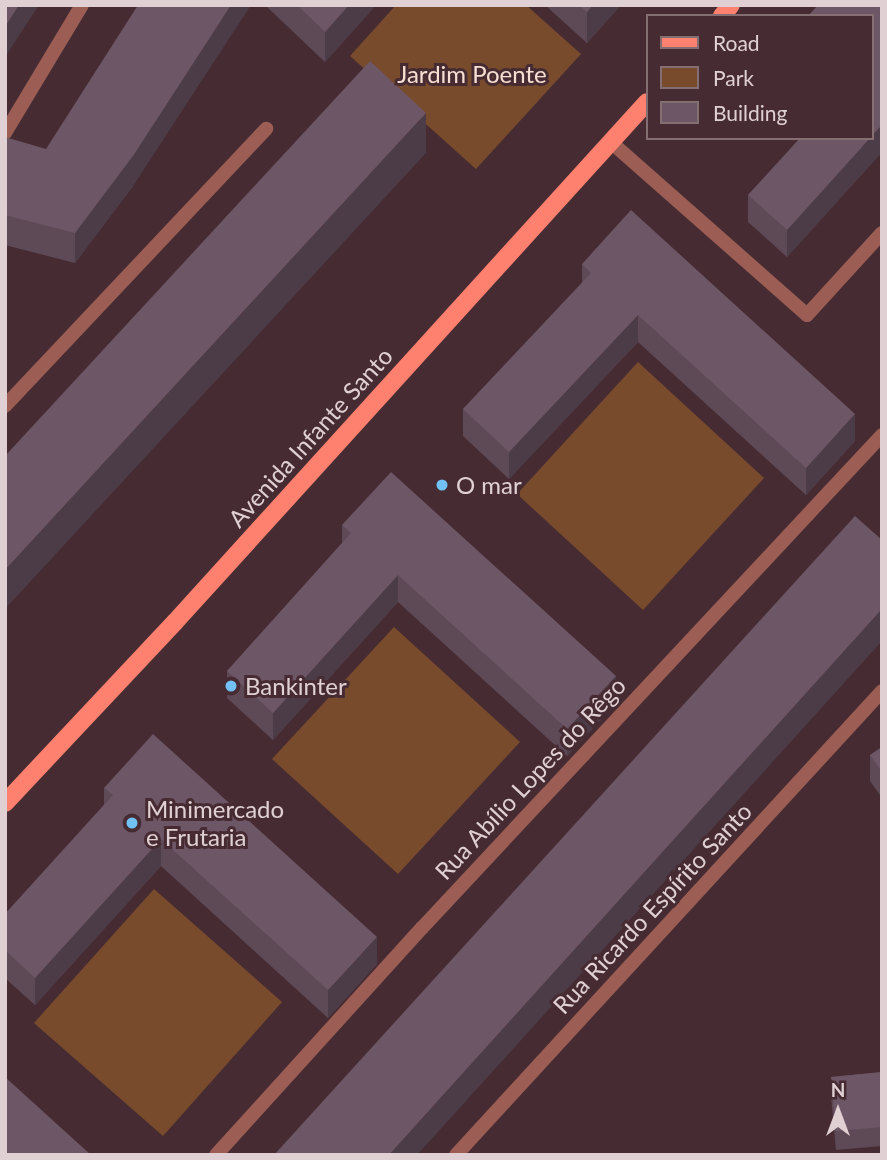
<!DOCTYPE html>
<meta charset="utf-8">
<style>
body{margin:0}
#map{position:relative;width:887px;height:1160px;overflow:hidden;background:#462c32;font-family:Lato,sans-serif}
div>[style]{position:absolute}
.green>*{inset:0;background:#784b2d}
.service>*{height:14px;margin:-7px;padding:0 7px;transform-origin:7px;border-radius:7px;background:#9b5d54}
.minor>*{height:14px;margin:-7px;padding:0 7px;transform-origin:7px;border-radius:7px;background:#9b5d54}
.primary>*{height:18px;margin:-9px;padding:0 9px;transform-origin:9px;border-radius:9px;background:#fe806f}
.wall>*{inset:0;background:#5e4a57}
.shaded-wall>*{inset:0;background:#4c3c47}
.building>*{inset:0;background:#6d5665}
.dots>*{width:19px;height:19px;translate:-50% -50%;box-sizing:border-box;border:4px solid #462c32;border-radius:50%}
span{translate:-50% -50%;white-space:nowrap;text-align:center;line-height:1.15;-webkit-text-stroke:6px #462c32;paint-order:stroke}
.park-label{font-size:24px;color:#f6dfd2}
.street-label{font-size:24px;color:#e0d0d3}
.poi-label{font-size:24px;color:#e0d0d3}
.left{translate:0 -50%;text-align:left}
.frame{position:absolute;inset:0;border:7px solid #e0d0d3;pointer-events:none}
.legend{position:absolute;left:646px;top:14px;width:228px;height:126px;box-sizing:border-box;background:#462c32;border:2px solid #846e72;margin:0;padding:9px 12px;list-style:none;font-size:21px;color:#e0d0d3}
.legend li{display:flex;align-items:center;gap:14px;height:35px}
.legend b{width:35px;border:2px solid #846e72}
.north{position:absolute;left:803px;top:1076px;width:70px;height:70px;-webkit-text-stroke:5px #462c32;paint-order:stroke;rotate:0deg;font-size:19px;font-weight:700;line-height:28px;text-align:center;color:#e0d0d3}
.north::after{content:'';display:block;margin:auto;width:24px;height:32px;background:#e0d0d3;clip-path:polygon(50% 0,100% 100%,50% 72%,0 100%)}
</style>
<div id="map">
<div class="green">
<div style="clip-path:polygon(396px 5px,526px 5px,581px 54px,476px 169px,350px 56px)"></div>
<div style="clip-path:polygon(638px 362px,764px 478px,643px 610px,517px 494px)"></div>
<div style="clip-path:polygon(394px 627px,520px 742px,398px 874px,272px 759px)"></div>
<div style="clip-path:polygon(154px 889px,282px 1002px,163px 1136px,34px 1023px)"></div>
</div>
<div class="service">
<div style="left:612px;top:143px;width:260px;rotate:41.4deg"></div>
<div style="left:807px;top:315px;width:111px;rotate:-47.6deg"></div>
<div style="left:5px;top:406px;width:381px;rotate:-46.7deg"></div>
</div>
<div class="minor">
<div style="left:5px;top:133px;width:149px;rotate:-59deg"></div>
<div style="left:216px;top:1155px;width:307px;rotate:-47.8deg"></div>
<div style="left:422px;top:928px;width:674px;rotate:-46.98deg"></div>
<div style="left:456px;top:1155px;width:630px;rotate:-47.44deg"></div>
</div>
<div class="primary">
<div style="left:722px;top:16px;width:14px;rotate:-51deg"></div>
<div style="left:5px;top:803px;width:248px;rotate:-46.8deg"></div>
<div style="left:175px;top:622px;width:702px;rotate:-47.77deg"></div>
</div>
<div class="wall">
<div style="clip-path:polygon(265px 5px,376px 5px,325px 62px)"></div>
<div style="clip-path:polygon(545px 5px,621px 5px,587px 43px)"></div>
<div style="clip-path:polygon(882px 5px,882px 152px,787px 257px,748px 222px,748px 195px,800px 139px,799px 138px,871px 138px)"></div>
<div style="clip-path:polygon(5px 137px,133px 186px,75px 263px,5px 245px)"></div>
<div style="clip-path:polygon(582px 264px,855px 441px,806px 495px,638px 342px,509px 479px,463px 436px,463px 409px,582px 283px)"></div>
<div style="clip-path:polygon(342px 525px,616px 703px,567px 756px,398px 602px,273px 740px,227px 698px,227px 671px,342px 543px)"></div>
<div style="clip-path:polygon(882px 747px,882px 798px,870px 781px,870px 755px)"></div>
<div style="clip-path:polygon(104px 788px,377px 964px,328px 1018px,161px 866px,35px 1005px,5px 978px,5px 914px,104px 805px)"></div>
<div style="clip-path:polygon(882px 1072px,882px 1146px,836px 1150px,831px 1096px,831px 1077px)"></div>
</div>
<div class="shaded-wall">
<div style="clip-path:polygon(19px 5px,39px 5px,5px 57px,5px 27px)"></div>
<div style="clip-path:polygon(231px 5px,251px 5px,133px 186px,75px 263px,75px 233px)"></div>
<div style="clip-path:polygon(349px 5px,376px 5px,325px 62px,325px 32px)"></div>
<div style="clip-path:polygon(593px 5px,621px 5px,587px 43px,587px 12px)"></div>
<div style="clip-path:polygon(426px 113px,426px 153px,5px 609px,5px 570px)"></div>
<div style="clip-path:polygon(882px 125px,882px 152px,787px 257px,787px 230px,870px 138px,871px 138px,871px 136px)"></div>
<div style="clip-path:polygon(638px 315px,638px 342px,509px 479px,509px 452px)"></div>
<div style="clip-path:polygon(855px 414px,855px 441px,806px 495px,806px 468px)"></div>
<div style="clip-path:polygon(398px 575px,398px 602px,273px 740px,273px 713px)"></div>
<div style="clip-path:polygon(882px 609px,882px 641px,417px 1155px,389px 1155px)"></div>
<div style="clip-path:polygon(616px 676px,616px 703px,567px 756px,567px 729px)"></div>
<div style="clip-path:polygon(161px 839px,161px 866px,35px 1005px,35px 978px)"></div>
<div style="clip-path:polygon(377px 937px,377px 964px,328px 1018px,328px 990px)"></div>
</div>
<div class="building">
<div style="clip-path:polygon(5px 5px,19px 5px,5px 27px)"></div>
<div style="clip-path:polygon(138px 5px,231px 5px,133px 156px,75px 233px,5px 215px,5px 137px,46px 149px)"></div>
<div style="clip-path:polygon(297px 5px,349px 5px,325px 32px)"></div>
<div style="clip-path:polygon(579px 5px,593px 5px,587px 12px)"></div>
<div style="clip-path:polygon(818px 5px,882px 5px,882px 125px,871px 136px,871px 16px,808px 16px)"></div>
<div style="clip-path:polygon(370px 61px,426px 113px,5px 570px,5px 456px)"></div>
<div style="clip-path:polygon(800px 138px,870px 138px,787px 230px,748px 195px)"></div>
<div style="clip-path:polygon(631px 210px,855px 414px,806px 468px,638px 315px,509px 452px,463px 409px,591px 273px,582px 264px)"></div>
<div style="clip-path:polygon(391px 472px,616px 676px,567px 729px,398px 575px,273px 713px,227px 671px,351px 533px,342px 525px)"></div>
<div style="clip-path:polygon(855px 516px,882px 540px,882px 609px,389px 1155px,274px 1155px)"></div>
<div style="clip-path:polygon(153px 734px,377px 937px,328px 990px,161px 839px,35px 978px,5px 950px,5px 914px,113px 795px,104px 788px)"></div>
<div style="clip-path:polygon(882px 747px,882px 772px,870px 755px)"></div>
<div style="clip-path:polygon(882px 1072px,882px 1127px,836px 1131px,831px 1077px)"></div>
<div style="clip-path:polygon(5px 1077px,91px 1155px,5px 1155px)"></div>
</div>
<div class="dots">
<div style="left:442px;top:485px;background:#72c1f5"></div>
<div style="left:231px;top:686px;background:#72c1f5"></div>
<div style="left:132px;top:823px;background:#72c1f5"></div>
</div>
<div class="park-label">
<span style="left:472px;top:74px">Jardim Poente</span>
</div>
<div class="street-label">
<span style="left:310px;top:437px;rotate:-48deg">Avenida Infante Santo</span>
<span style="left:530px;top:778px;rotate:-47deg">Rua Abílio Lopes do Rêgo</span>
<span style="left:652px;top:908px;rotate:-47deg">Rua Ricardo Espírito Santo</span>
</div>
<div class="poi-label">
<span class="left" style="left:456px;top:485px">O mar</span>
<span class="left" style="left:245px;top:686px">Bankinter</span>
<span class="left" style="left:146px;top:823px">Minimercado<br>e Frutaria</span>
</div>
<div class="frame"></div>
<ul class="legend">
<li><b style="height:9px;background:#fe806f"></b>Road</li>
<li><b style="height:19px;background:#784b2d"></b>Park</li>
<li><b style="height:19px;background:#6d5665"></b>Building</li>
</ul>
<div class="north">N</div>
</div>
